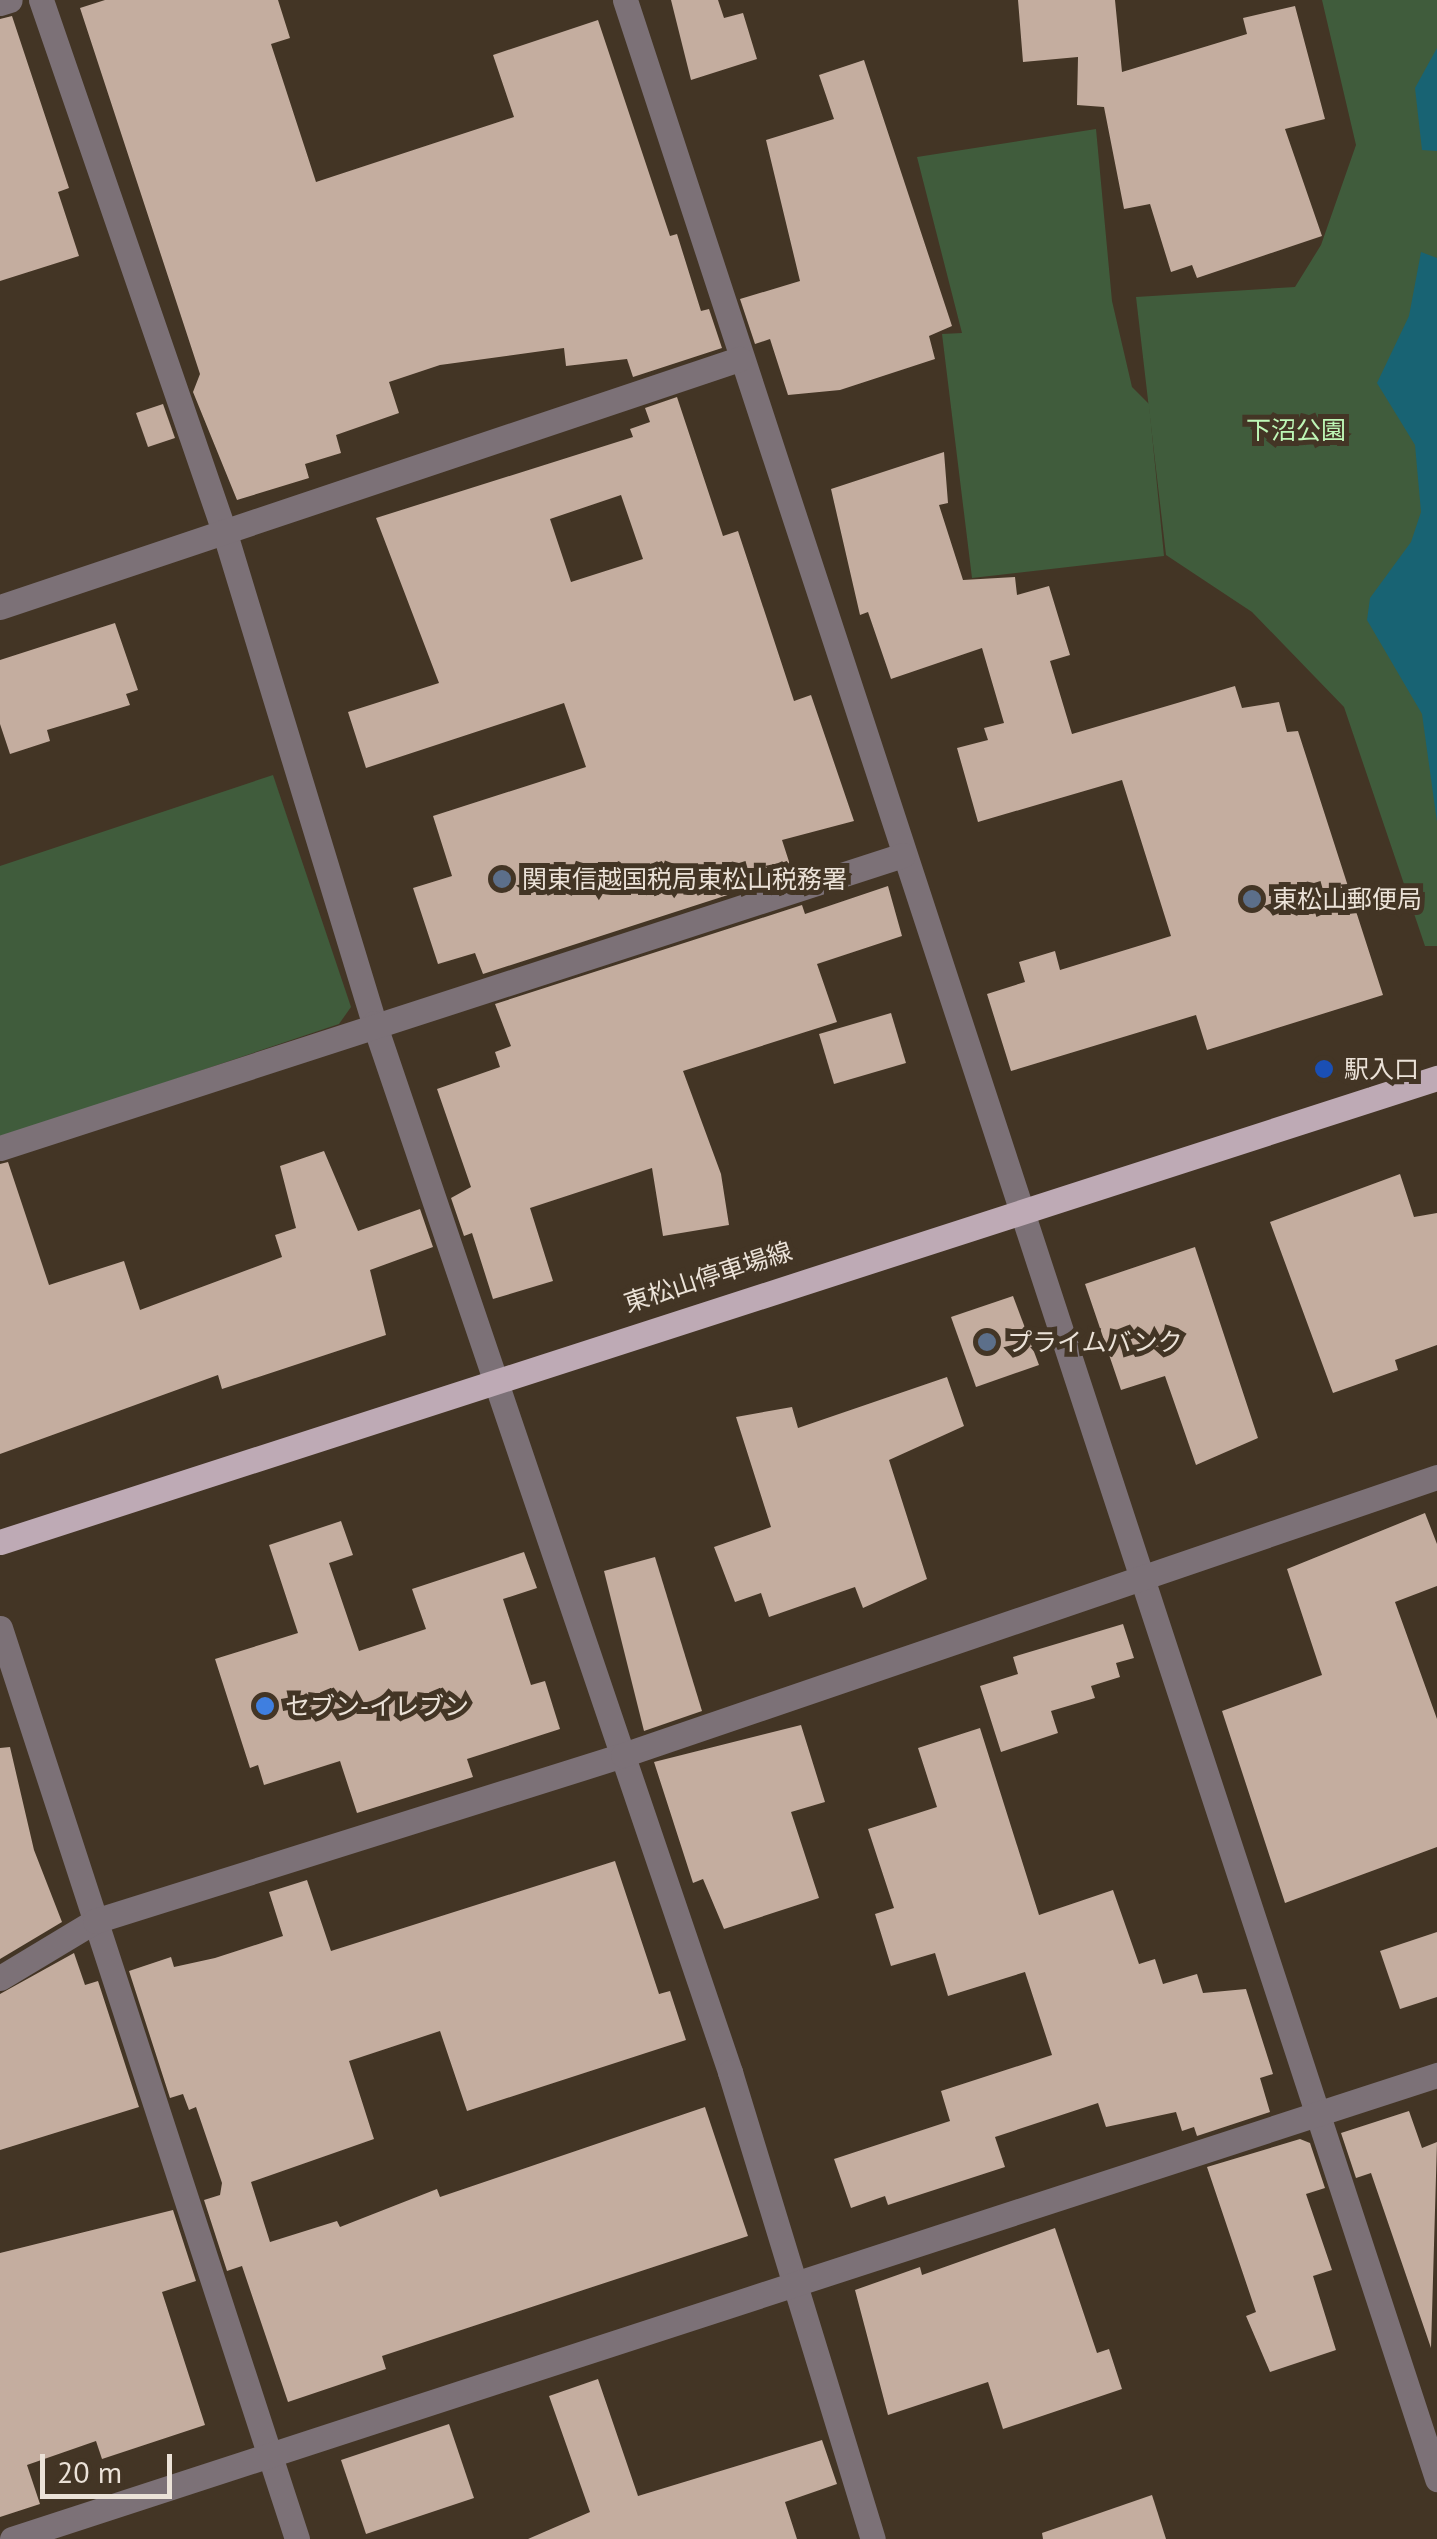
<!DOCTYPE html>
<meta charset="utf-8">
<style>
body{margin:0}
#map{position:relative;width:1437px;height:2539px;overflow:hidden;background:#433525;font-family:"PT Sans","Noto Sans JP",sans-serif}
div>[style]{position:absolute}
.green>*{inset:0;background:#405c3c}
.water>*{inset:0;background:#186373}
.building>*{inset:0;background:#c4ad9f}
.minor>*{height:25px;margin:-12.5px;padding:0 12.5px;transform-origin:12.5px;border-radius:12.5px;background:#7c7177}
.major>*{height:25px;margin:-12.5px;padding:0 12.5px;transform-origin:12.5px;border-radius:12.5px;background:#beaab5}
.dots>*{width:28px;height:28px;translate:-50% -50%;box-sizing:border-box;border:5px solid #433525;border-radius:50%}
span{translate:-50% -50%;white-space:nowrap;text-align:center;line-height:1.15;-webkit-text-stroke:10px #433525;paint-order:stroke}
.park-label{font-size:25px;color:#bef7b6}
.poi-label{font-size:25px;color:#ebe2d8}
.left{translate:0 -50%;text-align:left}
.street-label{font-size:25px;color:#ebe2d8}
.scale{position:absolute;left:40px;top:2454px;width:132px;height:45px;box-sizing:border-box;border:5px solid #ebe2d8;border-top:0;padding-left:12px;font-size:30px;line-height:35px;white-space:nowrap;color:#ebe2d8;-webkit-text-stroke:8px #433525;paint-order:stroke}
</style>
<div id="map">
<div class="green">
<div style="clip-path:polygon(1322px 0,1437px 0,1437px 946px,1425px 946px,1344px 707px,1252px 612px,1166px 555px,1136px 297px,1295px 287px,1321px 245px,1356px 145px)"></div>
<div style="clip-path:polygon(1096px 129px,1112px 301px,1132px 387px,1149px 404px,1164px 556px,972px 578px,942px 334px,962px 333px,917px 157px)"></div>
<div style="clip-path:polygon(273px 775px,351px 1007px,339px 1024px,0 1138px,0 866px)"></div>
</div>
<div class="water">
<div style="clip-path:polygon(1437px 48px,1437px 151px,1422px 150px,1415px 88px)"></div>
<div style="clip-path:polygon(1421px 252px,1437px 258px,1437px 822px,1422px 714px,1367px 620px,1370px 598px,1411px 542px,1421px 512px,1415px 445px,1377px 383px,1409px 316px)"></div>
</div>
<div class="building">
<div style="clip-path:polygon(105px 0,278px 0,290px 38px,271px 44px,316px 182px,514px 117px,493px 55px,598px 20px,670px 236px,677px 234px,701px 311px,709px 309px,722px 348px,633px 377px,627px 359px,566px 366px,564px 348px,440px 365px,389px 382px,399px 413px,336px 435px,341px 453px,305px 464px,309px 478px,237px 500px,193px 392px,200px 374px,80px 8px)"></div>
<div style="clip-path:polygon(671px 0,718px 0,724px 18px,743px 13px,757px 59px,691px 80px)"></div>
<div style="clip-path:polygon(1018px 0,1115px 0,1122px 72px,1247px 34px,1243px 18px,1295px 6px,1325px 119px,1285px 129px,1322px 236px,1197px 278px,1192px 265px,1171px 272px,1150px 204px,1124px 209px,1104px 107px,1077px 105px,1078px 57px,1023px 62px)"></div>
<div style="clip-path:polygon(12px 16px,69px 188px,58px 192px,79px 256px,0 281px,0 19px)"></div>
<div style="clip-path:polygon(864px 60px,952px 326px,929px 336px,935px 359px,840px 390px,788px 395px,770px 339px,755px 344px,740px 299px,800px 281px,766px 140px,834px 119px,819px 75px)"></div>
<div style="clip-path:polygon(evenodd,677px 397px,723px 536px,738px 531px,794px 701px,811px 695px,854px 821px,782px 840px,793px 874px,483px 974px,475px 953px,438px 964px,413px 888px,452px 876px,433px 816px,586px 767px,564px 703px,366px 768px,348px 712px,439px 683px,376px 518px,633px 437px,630px 429px,650px 422px,645px 408px,677px 397px,621px 495px,643px 559px,571px 582px,550px 519px,621px 495px)"></div>
<div style="clip-path:polygon(163px 404px,175px 438px,148px 447px,136px 413px)"></div>
<div style="clip-path:polygon(944px 452px,948px 503px,939px 505px,963px 580px,1015px 577px,1017px 595px,1049px 586px,1070px 655px,1050px 661px,1072px 734px,1235px 686px,1242px 708px,1279px 702px,1287px 732px,1298px 731px,1383px 995px,1207px 1050px,1196px 1015px,1011px 1071px,987px 994px,1025px 982px,1019px 962px,1055px 951px,1060px 970px,1171px 936px,1122px 780px,978px 822px,957px 748px,988px 740px,984px 728px,1004px 723px,982px 648px,891px 679px,868px 612px,860px 615px,831px 489px)"></div>
<div style="clip-path:polygon(115px 623px,138px 690px,126px 694px,130px 705px,47px 730px,50px 741px,10px 754px,0 724px,0 660px)"></div>
<div style="clip-path:polygon(888px 886px,902px 936px,817px 964px,837px 1022px,683px 1071px,721px 1174px,729px 1225px,663px 1236px,652px 1168px,530px 1208px,553px 1281px,493px 1299px,472px 1233px,464px 1236px,451px 1198px,471px 1187px,437px 1089px,500px 1067px,495px 1052px,511px 1046px,495px 1004px,802px 905px,805px 914px)"></div>
<div style="clip-path:polygon(891px 1013px,906px 1063px,834px 1084px,819px 1034px)"></div>
<div style="clip-path:polygon(324px 1151px,358px 1231px,420px 1209px,433px 1247px,370px 1270px,386px 1335px,222px 1389px,218px 1375px,0 1454px,0 1164px,8px 1162px,49px 1285px,124px 1261px,140px 1310px,282px 1257px,275px 1235px,296px 1228px,280px 1166px)"></div>
<div style="clip-path:polygon(1400px 1174px,1414px 1217px,1437px 1213px,1437px 1345px,1395px 1360px,1398px 1370px,1333px 1393px,1270px 1222px)"></div>
<div style="clip-path:polygon(1195px 1247px,1258px 1438px,1196px 1465px,1165px 1376px,1121px 1390px,1085px 1284px)"></div>
<div style="clip-path:polygon(1013px 1296px,1039px 1365px,976px 1387px,951px 1317px)"></div>
<div style="clip-path:polygon(947px 1377px,964px 1426px,889px 1460px,927px 1579px,863px 1608px,855px 1587px,769px 1617px,761px 1593px,735px 1602px,714px 1547px,771px 1527px,736px 1417px,792px 1407px,798px 1428px)"></div>
<div style="clip-path:polygon(1425px 1513px,1437px 1544px,1437px 1586px,1395px 1602px,1437px 1719px,1437px 1847px,1285px 1903px,1222px 1711px,1322px 1675px,1287px 1569px)"></div>
<div style="clip-path:polygon(341px 1521px,353px 1555px,329px 1563px,359px 1651px,426px 1629px,412px 1589px,524px 1552px,537px 1588px,503px 1599px,531px 1685px,545px 1681px,560px 1729px,467px 1759px,473px 1777px,357px 1813px,340px 1761px,264px 1785px,258px 1765px,250px 1768px,215px 1659px,298px 1633px,269px 1545px)"></div>
<div style="clip-path:polygon(655px 1557px,702px 1711px,644px 1731px,604px 1571px)"></div>
<div style="clip-path:polygon(1123px 1624px,1134px 1658px,1116px 1663px,1120px 1677px,1091px 1686px,1095px 1698px,1051px 1711px,1058px 1733px,1001px 1752px,980px 1686px,1018px 1674px,1013px 1657px)"></div>
<div style="clip-path:polygon(801px 1725px,825px 1802px,791px 1812px,819px 1898px,724px 1929px,703px 1879px,693px 1883px,654px 1762px)"></div>
<div style="clip-path:polygon(980px 1728px,1039px 1915px,1113px 1890px,1139px 1964px,1155px 1959px,1163px 1984px,1197px 1974px,1203px 1993px,1246px 1989px,1273px 2074px,1260px 2078px,1270px 2112px,1197px 2136px,1194px 2127px,1182px 2131px,1176px 2112px,1106px 2127px,1098px 2103px,995px 2137px,1005px 2167px,888px 2205px,885px 2196px,851px 2208px,834px 2159px,950px 2121px,941px 2091px,1052px 2055px,1025px 1972px,948px 1996px,935px 1953px,891px 1966px,875px 1914px,894px 1908px,868px 1829px,937px 1807px,918px 1748px)"></div>
<div style="clip-path:polygon(10px 1747px,34px 1850px,62px 1922px,0 1959px,0 1748px)"></div>
<div style="clip-path:polygon(615px 1861px,659px 1994px,670px 1991px,686px 2040px,467px 2111px,440px 2031px,349px 2061px,374px 2139px,251px 2182px,270px 2242px,337px 2221px,340px 2227px,437px 2189px,440px 2197px,705px 2107px,748px 2236px,382px 2356px,386px 2369px,288px 2402px,242px 2266px,227px 2271px,204px 2200px,220px 2195px,222px 2183px,196px 2107px,189px 2110px,183px 2094px,170px 2098px,129px 1971px,171px 1957px,174px 1967px,215px 1958px,283px 1936px,269px 1892px,307px 1880px,331px 1951px)"></div>
<div style="clip-path:polygon(1437px 1932px,1437px 1997px,1400px 2009px,1380px 1951px)"></div>
<div style="clip-path:polygon(74px 1953px,85px 1985px,98px 1981px,139px 2107px,0 2150px,0 1994px)"></div>
<div style="clip-path:polygon(1409px 2111px,1422px 2148px,1437px 2142px,1431px 2348px,1371px 2173px,1356px 2178px,1341px 2133px)"></div>
<div style="clip-path:polygon(1300px 2139px,1310px 2143px,1325px 2188px,1306px 2194px,1332px 2270px,1313px 2276px,1336px 2350px,1270px 2372px,1246px 2316px,1256px 2312px,1207px 2167px)"></div>
<div style="clip-path:polygon(173px 2210px,196px 2281px,162px 2292px,205px 2425px,102px 2459px,96px 2441px,27px 2465px,40px 2504px,0 2517px,0 2253px)"></div>
<div style="clip-path:polygon(1055px 2228px,1097px 2353px,1109px 2349px,1122px 2389px,1003px 2429px,988px 2382px,888px 2415px,855px 2290px,920px 2267px,922px 2275px)"></div>
<div style="clip-path:polygon(598px 2379px,638px 2496px,822px 2440px,837px 2484px,785px 2502px,797px 2539px,528px 2539px,590px 2512px,549px 2396px)"></div>
<div style="clip-path:polygon(449px 2424px,474px 2498px,366px 2534px,341px 2460px)"></div>
<div style="clip-path:polygon(1152px 2495px,1166px 2539px,1043px 2539px,1042px 2533px)"></div>
</div>
<div class="minor">
<div style="left:41px;top:0;width:568px;rotate:70.99deg"></div>
<div style="left:226px;top:537px;width:508px;rotate:73.06deg"></div>
<div style="left:374px;top:1023px;width:1108px;rotate:71.25deg"></div>
<div style="left:730px;top:2072px;width:488px;rotate:73deg"></div>
<div style="left:625px;top:0;width:2609px;rotate:71.86deg"></div>
<div style="left:0;top:3px;width:10px;rotate:-17deg"></div>
<div style="left:0;top:607px;width:780px;rotate:-18.55deg"></div>
<div style="left:0;top:1148px;width:949px;rotate:-17.98deg"></div>
<div style="left:0;top:1628px;width:958px;rotate:71.94deg"></div>
<div style="left:0;top:1978px;width:111px;rotate:-31deg"></div>
<div style="left:95px;top:1921px;width:553px;rotate:-17.45deg"></div>
<div style="left:623px;top:1755px;width:860px;rotate:-18.86deg"></div>
<div style="left:12px;top:2539px;width:1499px;rotate:-18.04deg"></div>
</div>
<div class="major">
<div style="left:0;top:1542px;width:1510px;rotate:-17.9deg"></div>
</div>
<div class="dots">
<div style="left:502px;top:879px;background:#5c6f8a"></div>
<div style="left:1252px;top:899px;background:#5c6f8a"></div>
<div style="left:1324px;top:1069px;background:#1a4fb4"></div>
<div style="left:987px;top:1342px;background:#5c6f8a"></div>
<div style="left:265px;top:1706px;background:#3f7fe0"></div>
</div>
<div class="park-label">
<span style="left:1296px;top:430px">下沼公園</span>
</div>
<div class="poi-label">
<span class="left" style="left:522px;top:879px">関東信越国税局東松山税務署</span>
<span class="left" style="left:1272px;top:899px">東松山郵便局</span>
<span class="left" style="left:1344px;top:1069px">駅入口</span>
<span class="left" style="left:1007px;top:1342px">プライムバンク</span>
<span class="left" style="left:285px;top:1706px">セブン-イレブン</span>
</div>
<div class="street-label">
<span style="left:708px;top:1277px;rotate:-18deg">東松山停車場線</span>
</div>
<div class="scale">20 m</div>
</div>
